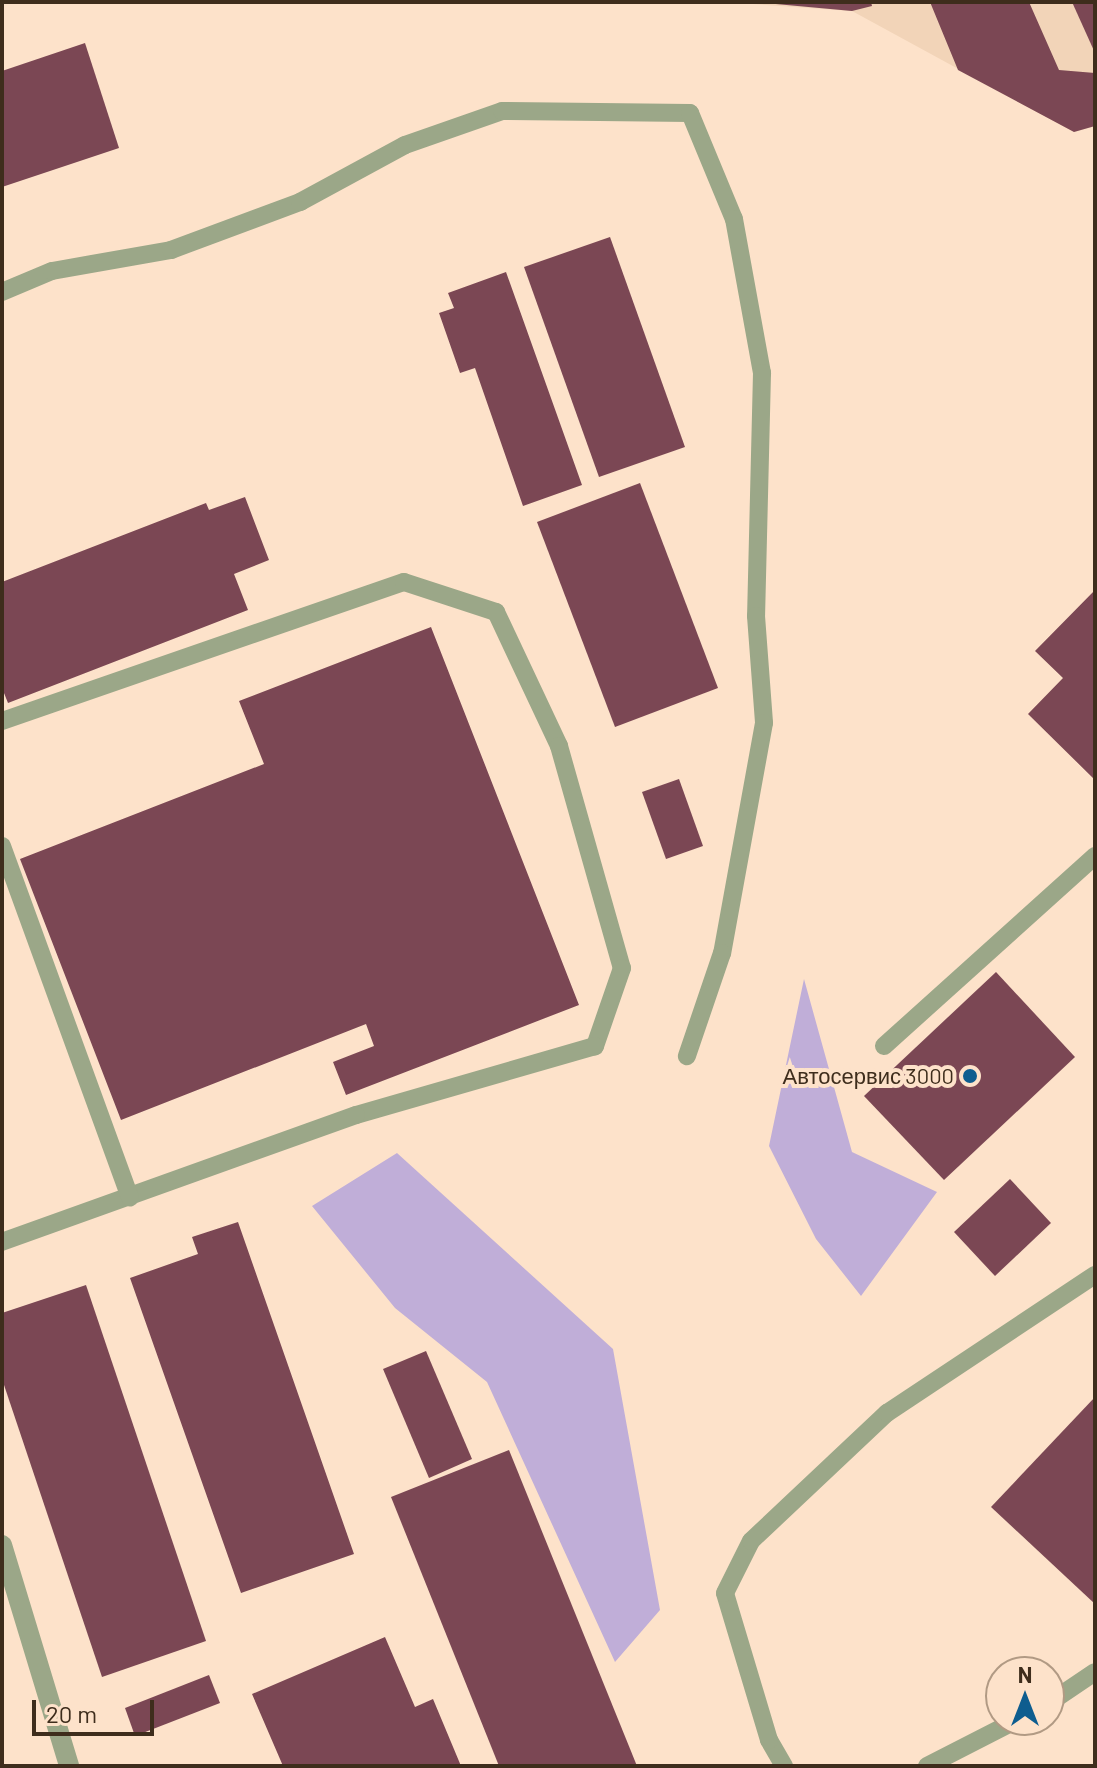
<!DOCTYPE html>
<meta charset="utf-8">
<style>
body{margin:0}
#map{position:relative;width:1097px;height:1768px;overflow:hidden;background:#fde2ca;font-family:Barlow,sans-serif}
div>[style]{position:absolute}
.built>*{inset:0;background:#f2d4b8}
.green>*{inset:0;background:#c0aed8}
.building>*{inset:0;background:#7b4754}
.lane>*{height:18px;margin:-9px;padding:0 9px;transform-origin:9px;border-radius:9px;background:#9ba788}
.street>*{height:20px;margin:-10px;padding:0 10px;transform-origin:10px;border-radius:10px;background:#9ba788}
.dots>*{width:22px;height:22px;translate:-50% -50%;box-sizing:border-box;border:4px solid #fde2ca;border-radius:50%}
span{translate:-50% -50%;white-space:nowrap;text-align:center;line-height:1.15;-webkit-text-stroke:8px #fde2ca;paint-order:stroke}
.poi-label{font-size:22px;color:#3e2d1c}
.right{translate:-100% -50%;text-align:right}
.frame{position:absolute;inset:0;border:4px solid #3e2d1c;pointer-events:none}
.north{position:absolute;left:985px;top:1656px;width:80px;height:80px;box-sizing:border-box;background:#fde2ca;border:2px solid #b19a84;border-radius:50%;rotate:0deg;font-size:22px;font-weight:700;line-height:32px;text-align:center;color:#3e2d1c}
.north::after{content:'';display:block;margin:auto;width:28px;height:36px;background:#0e5d8f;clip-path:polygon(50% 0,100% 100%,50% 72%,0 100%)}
.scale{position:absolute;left:32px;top:1700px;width:122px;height:36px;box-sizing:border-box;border:4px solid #3e2d1c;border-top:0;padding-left:10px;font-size:24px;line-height:28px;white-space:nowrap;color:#3e2d1c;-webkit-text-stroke:6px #fde2ca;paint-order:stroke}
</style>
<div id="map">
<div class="built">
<div style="clip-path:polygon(723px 2px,1095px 2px,1095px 126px,1074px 132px,852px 11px)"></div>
</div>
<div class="green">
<div style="clip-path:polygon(804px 979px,852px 1152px,937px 1192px,861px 1296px,816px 1239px,769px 1146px)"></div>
<div style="clip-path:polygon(397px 1153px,613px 1349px,660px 1610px,615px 1662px,487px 1382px,395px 1308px,312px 1206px)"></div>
</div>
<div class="building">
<div style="clip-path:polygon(755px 2px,871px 2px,872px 6px,852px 11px)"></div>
<div style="clip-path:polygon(930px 2px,1029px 2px,1059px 70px,1095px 73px,1095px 126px,1074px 132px,958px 70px)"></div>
<div style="clip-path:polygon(1072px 2px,1095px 2px,1095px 53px)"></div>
<div style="clip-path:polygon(85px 43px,119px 148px,2px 187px,2px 71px)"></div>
<div style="clip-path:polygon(610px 237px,685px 447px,599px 477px,524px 267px)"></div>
<div style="clip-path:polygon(506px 272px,582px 485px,523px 506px,475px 368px,460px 373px,439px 313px,454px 308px,448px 293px)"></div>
<div style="clip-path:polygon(640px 483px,718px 688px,615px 727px,537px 522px)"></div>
<div style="clip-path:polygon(245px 497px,269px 560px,234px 574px,248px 610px,8px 703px,2px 688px,2px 582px,206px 503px,209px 510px)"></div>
<div style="clip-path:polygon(1095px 590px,1095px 780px,1028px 714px,1063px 678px,1035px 651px)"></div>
<div style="clip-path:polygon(431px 627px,579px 1005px,346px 1095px,333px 1062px,374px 1046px,366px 1024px,121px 1120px,20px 859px,264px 764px,239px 701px)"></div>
<div style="clip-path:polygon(679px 779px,703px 846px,666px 859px,642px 792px)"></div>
<div style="clip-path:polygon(996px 972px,1075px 1057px,944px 1180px,864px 1096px)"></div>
<div style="clip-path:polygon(1010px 1179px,1051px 1223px,995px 1276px,954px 1232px)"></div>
<div style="clip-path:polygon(238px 1222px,354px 1554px,241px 1593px,130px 1278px,198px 1254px,192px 1237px)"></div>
<div style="clip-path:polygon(86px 1285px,206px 1641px,102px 1677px,2px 1379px,2px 1313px)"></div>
<div style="clip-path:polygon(426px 1351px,472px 1459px,429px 1478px,383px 1369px)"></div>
<div style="clip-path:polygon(1095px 1397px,1095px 1604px,991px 1507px)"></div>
<div style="clip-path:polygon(509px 1450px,637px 1766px,499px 1766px,391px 1497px)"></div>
<div style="clip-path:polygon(385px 1637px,415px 1707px,433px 1699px,461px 1766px,283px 1766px,252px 1694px)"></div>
<div style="clip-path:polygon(209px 1675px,220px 1703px,135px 1736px,125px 1708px)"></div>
</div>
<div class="lane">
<div style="left:2px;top:292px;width:54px;rotate:-22.8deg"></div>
<div style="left:52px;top:271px;width:121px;rotate:-10deg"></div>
<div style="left:171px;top:250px;width:138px;rotate:-20.4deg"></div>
<div style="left:300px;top:202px;width:119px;rotate:-28.5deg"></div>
<div style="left:405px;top:145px;width:103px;rotate:-19.3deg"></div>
<div style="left:502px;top:111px;width:188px;rotate:0.6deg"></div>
<div style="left:690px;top:113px;width:115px;rotate:67.5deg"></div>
<div style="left:734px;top:219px;width:157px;rotate:79.7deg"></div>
<div style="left:762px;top:373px;width:243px;rotate:91.4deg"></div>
<div style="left:756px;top:616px;width:107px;rotate:85.7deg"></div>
<div style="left:764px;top:723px;width:234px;rotate:100.3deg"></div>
<div style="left:722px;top:953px;width:109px;rotate:108.8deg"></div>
<div style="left:2px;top:721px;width:425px;rotate:-19.1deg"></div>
<div style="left:404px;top:582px;width:97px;rotate:18.1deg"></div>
<div style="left:496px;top:612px;width:148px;rotate:64.8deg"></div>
<div style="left:559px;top:746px;width:231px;rotate:74.2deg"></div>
<div style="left:622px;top:968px;width:83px;rotate:109.1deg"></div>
<div style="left:595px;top:1046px;width:249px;rotate:163.9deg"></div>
<div style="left:356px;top:1115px;width:376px;rotate:160.3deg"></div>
<div style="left:2px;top:846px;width:374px;rotate:70deg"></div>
<div style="left:884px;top:1046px;width:284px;rotate:-42deg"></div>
<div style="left:1049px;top:1703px;width:55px;rotate:-34deg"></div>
<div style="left:784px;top:1766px;width:30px;rotate:-120deg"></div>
<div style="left:769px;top:1740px;width:153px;rotate:-106.7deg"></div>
<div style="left:725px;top:1593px;width:58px;rotate:-63.4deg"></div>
<div style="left:751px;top:1541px;width:187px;rotate:-43.3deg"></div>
<div style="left:887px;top:1413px;width:250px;rotate:-33.6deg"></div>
<div style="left:927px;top:1766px;width:101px;rotate:-27.1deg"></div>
</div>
<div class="street">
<div style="left:2px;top:1545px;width:231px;rotate:73.1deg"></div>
</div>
<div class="dots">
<div style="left:970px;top:1076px;background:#0e5d8f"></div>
</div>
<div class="poi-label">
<span class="right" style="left:954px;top:1076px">Автосервис 3000</span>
</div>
<div class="frame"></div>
<div class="north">N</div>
<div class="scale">20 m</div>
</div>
